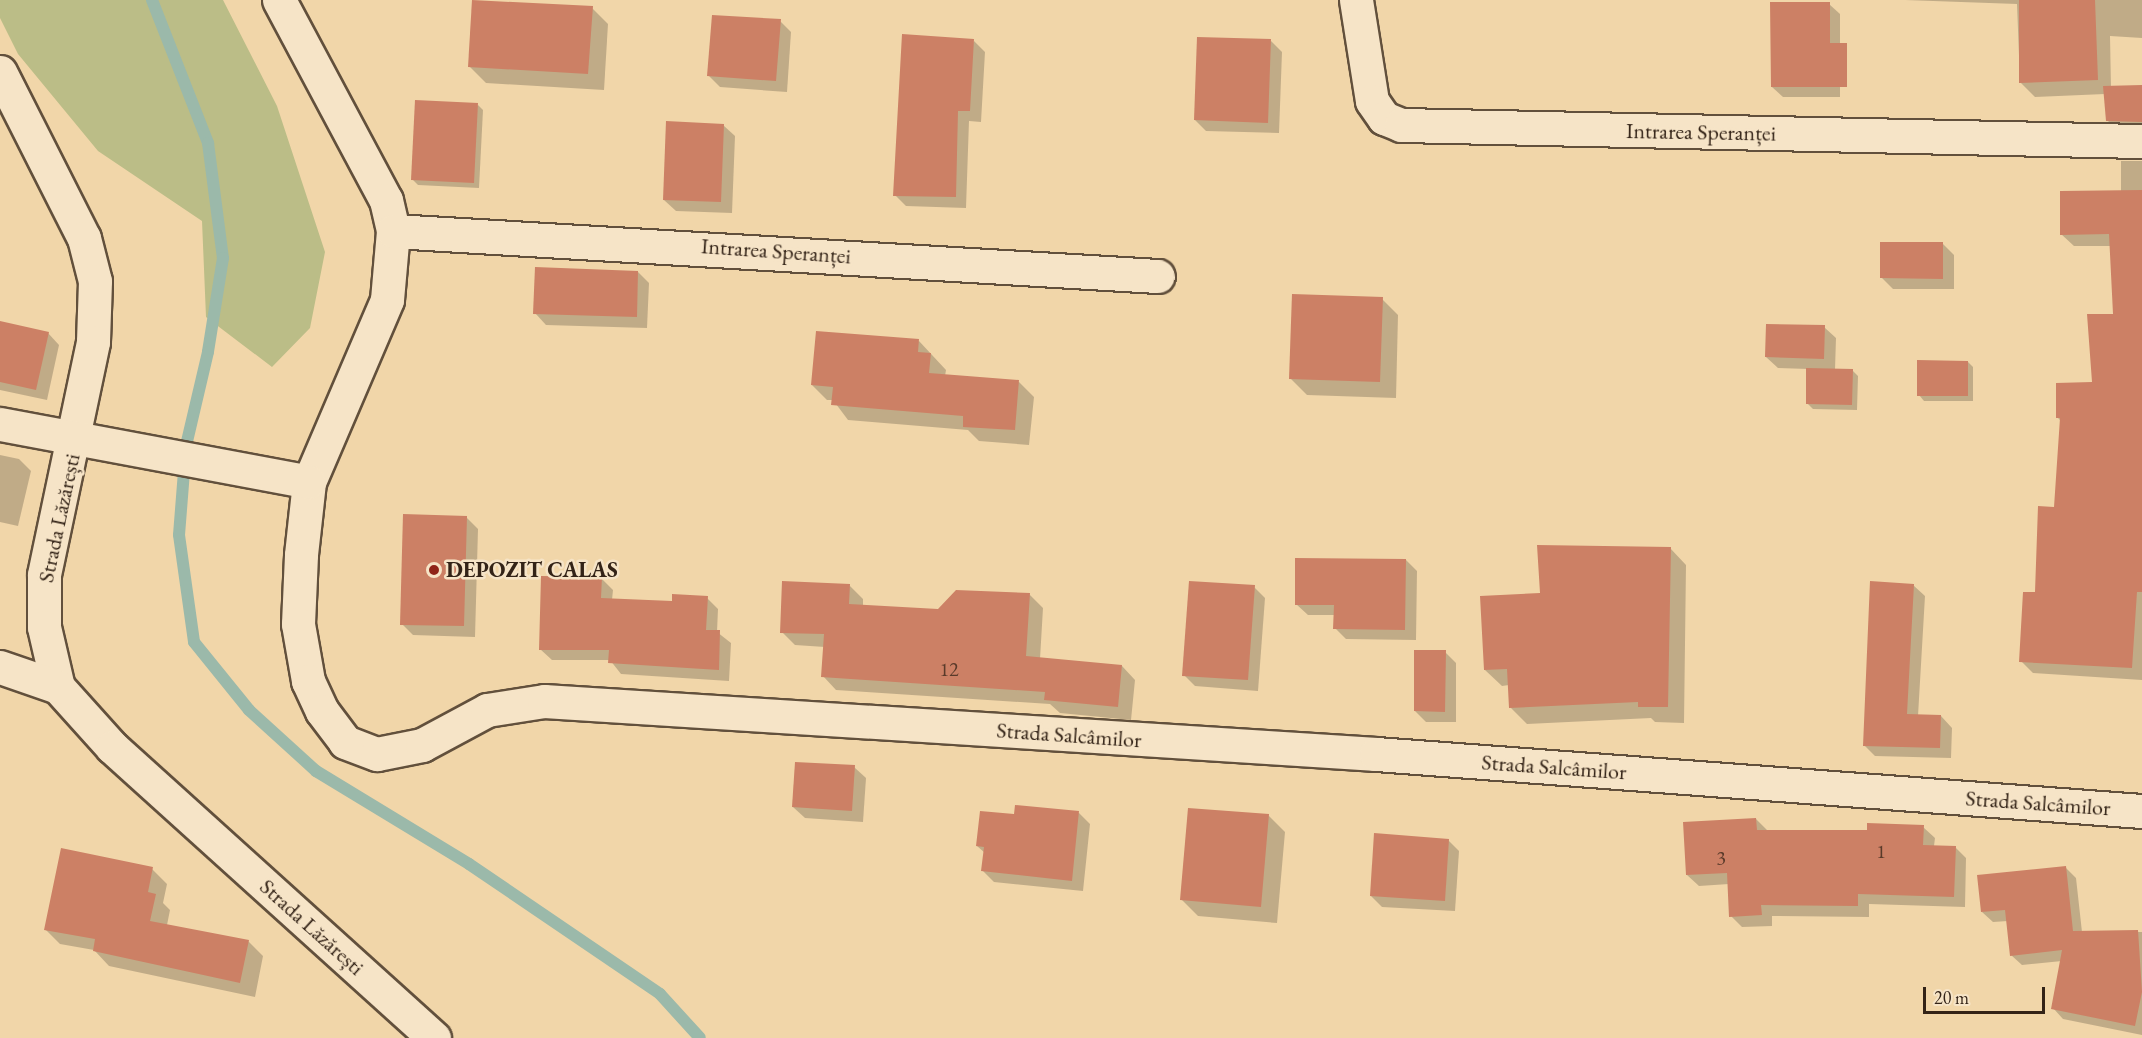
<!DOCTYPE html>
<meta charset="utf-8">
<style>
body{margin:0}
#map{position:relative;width:2142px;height:1038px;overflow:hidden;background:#f1d6a9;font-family:"EB Garamond",serif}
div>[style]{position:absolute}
.green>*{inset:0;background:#bbbd87}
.shadow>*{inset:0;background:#0003}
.stream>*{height:12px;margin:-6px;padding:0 6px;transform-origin:6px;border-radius:6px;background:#9bb9aa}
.building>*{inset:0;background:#cc8065}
.roads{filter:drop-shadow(2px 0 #62503c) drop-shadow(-2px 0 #62503c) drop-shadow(0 2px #62503c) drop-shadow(0 -2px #62503c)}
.street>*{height:33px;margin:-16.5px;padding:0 16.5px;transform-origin:16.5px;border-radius:16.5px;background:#f6e4c7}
.dots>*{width:16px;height:16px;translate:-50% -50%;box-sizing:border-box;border:3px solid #f6e4c7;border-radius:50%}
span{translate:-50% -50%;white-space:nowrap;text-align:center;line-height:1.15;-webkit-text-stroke:5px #f6e4c7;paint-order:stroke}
.number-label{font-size:20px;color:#593a2a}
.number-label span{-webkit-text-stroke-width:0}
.street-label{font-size:22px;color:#332317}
.poi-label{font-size:22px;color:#332317;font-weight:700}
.left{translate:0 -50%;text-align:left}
.scale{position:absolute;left:1923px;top:987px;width:122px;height:27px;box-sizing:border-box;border:3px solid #332317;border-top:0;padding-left:8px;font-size:18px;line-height:21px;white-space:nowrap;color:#332317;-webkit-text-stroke:4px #f6e4c7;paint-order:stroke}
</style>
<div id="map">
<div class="green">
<div style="clip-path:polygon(0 0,223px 0,277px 106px,325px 252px,310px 328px,272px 367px,206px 317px,202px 221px,98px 151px,18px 54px,0 18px)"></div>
</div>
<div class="shadow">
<div style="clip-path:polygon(1905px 0,2142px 0,2142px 38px,2110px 36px,2111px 88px,2142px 86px,2142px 135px,2120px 133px,2108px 121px,2105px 94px,2035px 97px,2020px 82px,2017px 4px)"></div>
<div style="clip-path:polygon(1829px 4px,1840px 14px,1840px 97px,1783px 97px,1772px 87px)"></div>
<div style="clip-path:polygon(592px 8px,608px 24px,604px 90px,486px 83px,469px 66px)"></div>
<div style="clip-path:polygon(780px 21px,791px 32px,787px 92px,720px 87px,708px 75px)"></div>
<div style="clip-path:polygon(974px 41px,985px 52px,981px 122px,969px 121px,966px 208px,906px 206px,895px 195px)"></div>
<div style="clip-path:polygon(1271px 41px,1282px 52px,1279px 133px,1206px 131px,1195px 120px)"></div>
<div style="clip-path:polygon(478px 105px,483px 110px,479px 188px,418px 185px,412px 179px)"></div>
<div style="clip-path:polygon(723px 125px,735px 136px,732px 213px,676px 211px,664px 200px)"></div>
<div style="clip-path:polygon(2121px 161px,2142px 161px,2142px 680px,2033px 673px,2021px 661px,2056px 508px,2061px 421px,2058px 418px,2094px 383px,2114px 315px,2111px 246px,2074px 246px,2061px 234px,2121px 192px)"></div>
<div style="clip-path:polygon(1942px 243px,1954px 255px,1954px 289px,1893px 289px,1882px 278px)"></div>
<div style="clip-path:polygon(638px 272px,649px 283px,647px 328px,546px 325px,535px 313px)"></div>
<div style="clip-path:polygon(1382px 299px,1398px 315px,1396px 398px,1307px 395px,1290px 378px)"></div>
<div style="clip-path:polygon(0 323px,48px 333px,59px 345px,47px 400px,0 390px)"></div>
<div style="clip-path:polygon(1824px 327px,1836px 338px,1835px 370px,1853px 371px,1858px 376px,1857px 410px,1813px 409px,1807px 403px,1808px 369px,1778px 368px,1766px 357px)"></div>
<div style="clip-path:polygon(919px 341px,946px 370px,945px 376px,1019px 382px,1034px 397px,1029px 445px,979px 441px,968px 430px,848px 420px,833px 400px,827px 400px,812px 385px)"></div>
<div style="clip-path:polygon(1968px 362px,1973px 367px,1973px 401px,1924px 401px,1919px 395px)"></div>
<div style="clip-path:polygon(0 455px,19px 459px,31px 471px,18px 526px,0 522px)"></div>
<div style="clip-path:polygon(466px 517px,478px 529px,475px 637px,413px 635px,402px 624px)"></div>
<div style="clip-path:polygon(1670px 548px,1686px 565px,1684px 723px,1655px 722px,1651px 718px,1527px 724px,1511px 708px,1509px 685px,1502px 686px,1485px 670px,1542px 594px)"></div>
<div style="clip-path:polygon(1406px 560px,1417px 571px,1416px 640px,1346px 639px,1335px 628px,1335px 615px,1308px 615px,1296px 604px)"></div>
<div style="clip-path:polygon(601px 578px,613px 590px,612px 600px,673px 602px,707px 598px,718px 609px,717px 632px,731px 643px,729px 681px,621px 674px,610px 660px,552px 660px,540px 649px)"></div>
<div style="clip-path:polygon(849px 585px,863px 599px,863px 606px,938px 610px,1029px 594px,1043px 608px,1040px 659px,1122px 666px,1135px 680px,1131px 720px,1060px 713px,1050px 704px,836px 690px,823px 676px,825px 647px,795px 645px,782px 632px)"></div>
<div style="clip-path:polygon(1913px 585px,1925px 596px,1918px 716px,1941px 716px,1952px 728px,1951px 758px,1875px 756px,1864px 745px)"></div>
<div style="clip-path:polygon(1254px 587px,1265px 598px,1258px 691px,1195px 686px,1184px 675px)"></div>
<div style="clip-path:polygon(1445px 652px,1456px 663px,1456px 722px,1426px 722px,1415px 711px)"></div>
<div style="clip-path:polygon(854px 767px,866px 778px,863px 822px,805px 818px,793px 807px)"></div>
<div style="clip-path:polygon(1079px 813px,1090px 824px,1083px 891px,994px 882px,983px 871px,985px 853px,977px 846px,1015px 816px)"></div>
<div style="clip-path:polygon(1268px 815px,1285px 832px,1277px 923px,1198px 916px,1182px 900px)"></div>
<div style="clip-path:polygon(1756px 819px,1768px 831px,1868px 832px,1923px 827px,1935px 838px,1934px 846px,1955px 847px,1966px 858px,1965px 907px,1869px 904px,1869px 917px,1772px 916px,1772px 926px,1742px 927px,1731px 916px,1729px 884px,1699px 886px,1687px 875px)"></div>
<div style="clip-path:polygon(1448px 840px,1459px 851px,1455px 911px,1382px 907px,1371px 896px)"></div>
<div style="clip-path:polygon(2065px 867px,2076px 878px,2082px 932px,2142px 932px,2142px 1035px,2063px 1019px,2053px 1008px,2062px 961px,2022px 965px,2011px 955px,2008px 921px,1993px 922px,1982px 912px)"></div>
<div style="clip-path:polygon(152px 869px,167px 884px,163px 903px,170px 910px,167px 925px,248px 941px,263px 956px,255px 997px,109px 966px,94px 950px,60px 944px,45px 929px)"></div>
</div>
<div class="stream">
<div style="left:152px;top:0;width:154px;rotate:68.6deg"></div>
<div style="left:208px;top:143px;width:116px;rotate:82.6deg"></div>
<div style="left:223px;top:258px;width:95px;rotate:99.1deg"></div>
<div style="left:208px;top:352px;width:97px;rotate:103.2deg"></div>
<div style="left:186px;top:446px;width:89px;rotate:94.5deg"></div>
<div style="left:179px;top:535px;width:108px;rotate:82deg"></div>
<div style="left:194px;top:642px;width:87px;rotate:51deg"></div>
<div style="left:249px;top:710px;width:91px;rotate:42.3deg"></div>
<div style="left:316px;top:771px;width:179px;rotate:31.3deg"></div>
<div style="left:469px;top:864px;width:231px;rotate:34.2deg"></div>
<div style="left:660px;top:994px;width:59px;rotate:47.7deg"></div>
</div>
<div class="building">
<div style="clip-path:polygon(472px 0,593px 6px,588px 74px,468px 67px)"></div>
<div style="clip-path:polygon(2019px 0,2095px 0,2098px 80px,2019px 83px)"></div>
<div style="clip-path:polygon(1770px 2px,1830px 2px,1830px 43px,1847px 43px,1847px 87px,1771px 87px)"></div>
<div style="clip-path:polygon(712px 15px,781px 19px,776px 81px,707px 76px)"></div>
<div style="clip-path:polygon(902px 34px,974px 39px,970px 111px,958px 111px,956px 197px,893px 196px)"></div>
<div style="clip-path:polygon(1197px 37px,1271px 39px,1268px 123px,1194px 120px)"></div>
<div style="clip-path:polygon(2142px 85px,2142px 122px,2106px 121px,2103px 86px)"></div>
<div style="clip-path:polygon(415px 100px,478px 103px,474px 183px,411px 180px)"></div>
<div style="clip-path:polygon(666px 121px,724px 124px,721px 202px,663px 200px)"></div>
<div style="clip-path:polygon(2142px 190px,2142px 592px,2137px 592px,2132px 668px,2019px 662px,2023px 592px,2035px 592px,2038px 506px,2054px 507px,2060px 418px,2056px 418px,2056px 383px,2092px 382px,2087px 314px,2113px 314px,2109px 234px,2060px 235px,2060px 191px)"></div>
<div style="clip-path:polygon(1880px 242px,1943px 242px,1943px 279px,1880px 278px)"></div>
<div style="clip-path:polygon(535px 267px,638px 271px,637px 317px,533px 314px)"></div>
<div style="clip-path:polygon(1292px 294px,1383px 297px,1380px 382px,1289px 379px)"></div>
<div style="clip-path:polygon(0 321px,49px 332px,36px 390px,0 382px)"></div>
<div style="clip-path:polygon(1766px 324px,1825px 325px,1824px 359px,1765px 357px)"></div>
<div style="clip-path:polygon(816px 331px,919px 339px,918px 352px,931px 353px,929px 373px,1019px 380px,1015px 430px,963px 427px,963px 416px,831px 405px,833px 387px,811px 385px)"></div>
<div style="clip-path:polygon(1917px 360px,1968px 361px,1968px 396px,1917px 396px)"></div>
<div style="clip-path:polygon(1806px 368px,1853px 369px,1852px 405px,1806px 404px)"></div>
<div style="clip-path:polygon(403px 514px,467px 516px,464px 626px,400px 625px)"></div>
<div style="clip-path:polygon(1537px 545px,1671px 547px,1668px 707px,1638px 707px,1638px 702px,1509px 708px,1507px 669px,1484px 670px,1480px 596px,1540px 593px)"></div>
<div style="clip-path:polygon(1295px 558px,1406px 559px,1405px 630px,1333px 629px,1334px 605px,1295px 605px)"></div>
<div style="clip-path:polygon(541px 576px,602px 577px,601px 598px,672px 601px,672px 594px,708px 596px,706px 630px,720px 630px,719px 670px,608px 663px,609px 650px,539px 650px)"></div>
<div style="clip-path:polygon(782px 581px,850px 584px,849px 604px,938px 609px,956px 590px,1030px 593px,1026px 656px,1122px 665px,1118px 707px,1044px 700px,1045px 692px,821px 677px,824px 634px,780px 633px)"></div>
<div style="clip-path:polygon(1189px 581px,1255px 585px,1248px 680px,1182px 676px)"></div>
<div style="clip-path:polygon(1870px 581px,1914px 584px,1907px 714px,1941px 715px,1940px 748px,1863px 746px)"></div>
<div style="clip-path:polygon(1414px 650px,1446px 650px,1445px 712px,1414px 711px)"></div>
<div style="clip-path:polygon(795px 762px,855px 765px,852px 811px,792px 807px)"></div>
<div style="clip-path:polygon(1015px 805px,1079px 811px,1072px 881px,981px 871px,984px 847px,976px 846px,980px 811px,1014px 814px)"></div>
<div style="clip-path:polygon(1188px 808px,1269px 814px,1261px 907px,1180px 900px)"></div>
<div style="clip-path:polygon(1756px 818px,1757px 830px,1867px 830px,1867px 823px,1924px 825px,1923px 845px,1956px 846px,1954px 897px,1858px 894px,1858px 906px,1761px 905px,1762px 915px,1729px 917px,1727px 873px,1686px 875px,1683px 822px)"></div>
<div style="clip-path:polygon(1374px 833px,1449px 839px,1445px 901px,1370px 896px)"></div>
<div style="clip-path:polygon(61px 848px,153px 867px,148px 892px,156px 894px,150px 921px,249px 940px,240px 983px,93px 951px,95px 939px,44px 930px)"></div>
<div style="clip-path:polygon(2066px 866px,2073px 931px,2138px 930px,2142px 992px,2135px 1026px,2051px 1009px,2062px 950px,2010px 956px,2005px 910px,1981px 912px,1977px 875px)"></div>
</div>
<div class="roads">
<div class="street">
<div style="left:279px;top:0;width:227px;rotate:61.9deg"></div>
<div style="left:386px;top:200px;width:32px;rotate:77deg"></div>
<div style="left:393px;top:231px;width:69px;rotate:95deg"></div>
<div style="left:387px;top:300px;width:198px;rotate:113.2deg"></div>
<div style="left:309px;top:482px;width:73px;rotate:96.3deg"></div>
<div style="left:301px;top:555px;width:69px;rotate:92.5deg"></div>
<div style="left:298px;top:624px;width:58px;rotate:80deg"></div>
<div style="left:308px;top:681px;width:33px;rotate:65deg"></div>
<div style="left:322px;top:711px;width:39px;rotate:53deg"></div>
<div style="left:345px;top:742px;width:34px;rotate:21deg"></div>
<div style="left:377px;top:754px;width:46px;rotate:-11.3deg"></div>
<div style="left:422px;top:745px;width:74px;rotate:-28.3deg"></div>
<div style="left:487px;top:710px;width:58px;rotate:-9deg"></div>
<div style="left:544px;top:701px;width:834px;rotate:3.64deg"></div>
<div style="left:1376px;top:754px;width:768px;rotate:4.26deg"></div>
<div style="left:1356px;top:0;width:102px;rotate:81deg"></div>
<div style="left:1372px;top:101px;width:21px;rotate:55deg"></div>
<div style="left:1384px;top:118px;width:18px;rotate:22deg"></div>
<div style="left:1401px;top:125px;width:741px;rotate:1.24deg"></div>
<div style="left:0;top:72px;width:186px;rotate:63.2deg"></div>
<div style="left:84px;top:238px;width:44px;rotate:75.7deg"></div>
<div style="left:95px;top:281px;width:61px;rotate:91.9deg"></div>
<div style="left:93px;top:342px;width:238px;rotate:101.9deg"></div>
<div style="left:44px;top:575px;width:52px;rotate:90deg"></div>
<div style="left:44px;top:627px;width:62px;rotate:76.9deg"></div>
<div style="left:58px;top:687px;width:81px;rotate:48deg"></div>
<div style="left:112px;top:747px;width:434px;rotate:42.1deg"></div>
<div style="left:393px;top:231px;width:766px;rotate:3.37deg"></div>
<div style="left:0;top:424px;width:314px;rotate:10.6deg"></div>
<div style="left:0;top:667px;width:61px;rotate:19deg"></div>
</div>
</div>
<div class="dots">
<div style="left:434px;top:570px;background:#8f2418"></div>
</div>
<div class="number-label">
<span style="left:949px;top:669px">12</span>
<span style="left:1881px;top:851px">1</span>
<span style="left:1721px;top:858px">3</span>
</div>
<div class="street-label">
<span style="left:1701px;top:132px;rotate:1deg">Intrarea Speranței</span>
<span style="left:776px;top:251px;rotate:4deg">Intrarea Speranței</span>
<span style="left:59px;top:518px;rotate:-78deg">Strada Lăzărești</span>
<span style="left:1069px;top:735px;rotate:4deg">Strada Salcâmilor</span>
<span style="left:1554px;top:767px;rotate:4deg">Strada Salcâmilor</span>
<span style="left:2038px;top:803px;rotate:4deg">Strada Salcâmilor</span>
<span style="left:312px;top:927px;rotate:42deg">Strada Lăzărești</span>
</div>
<div class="poi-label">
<span class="left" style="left:446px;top:570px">DEPOZIT CALAS</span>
</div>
<div class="scale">20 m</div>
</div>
